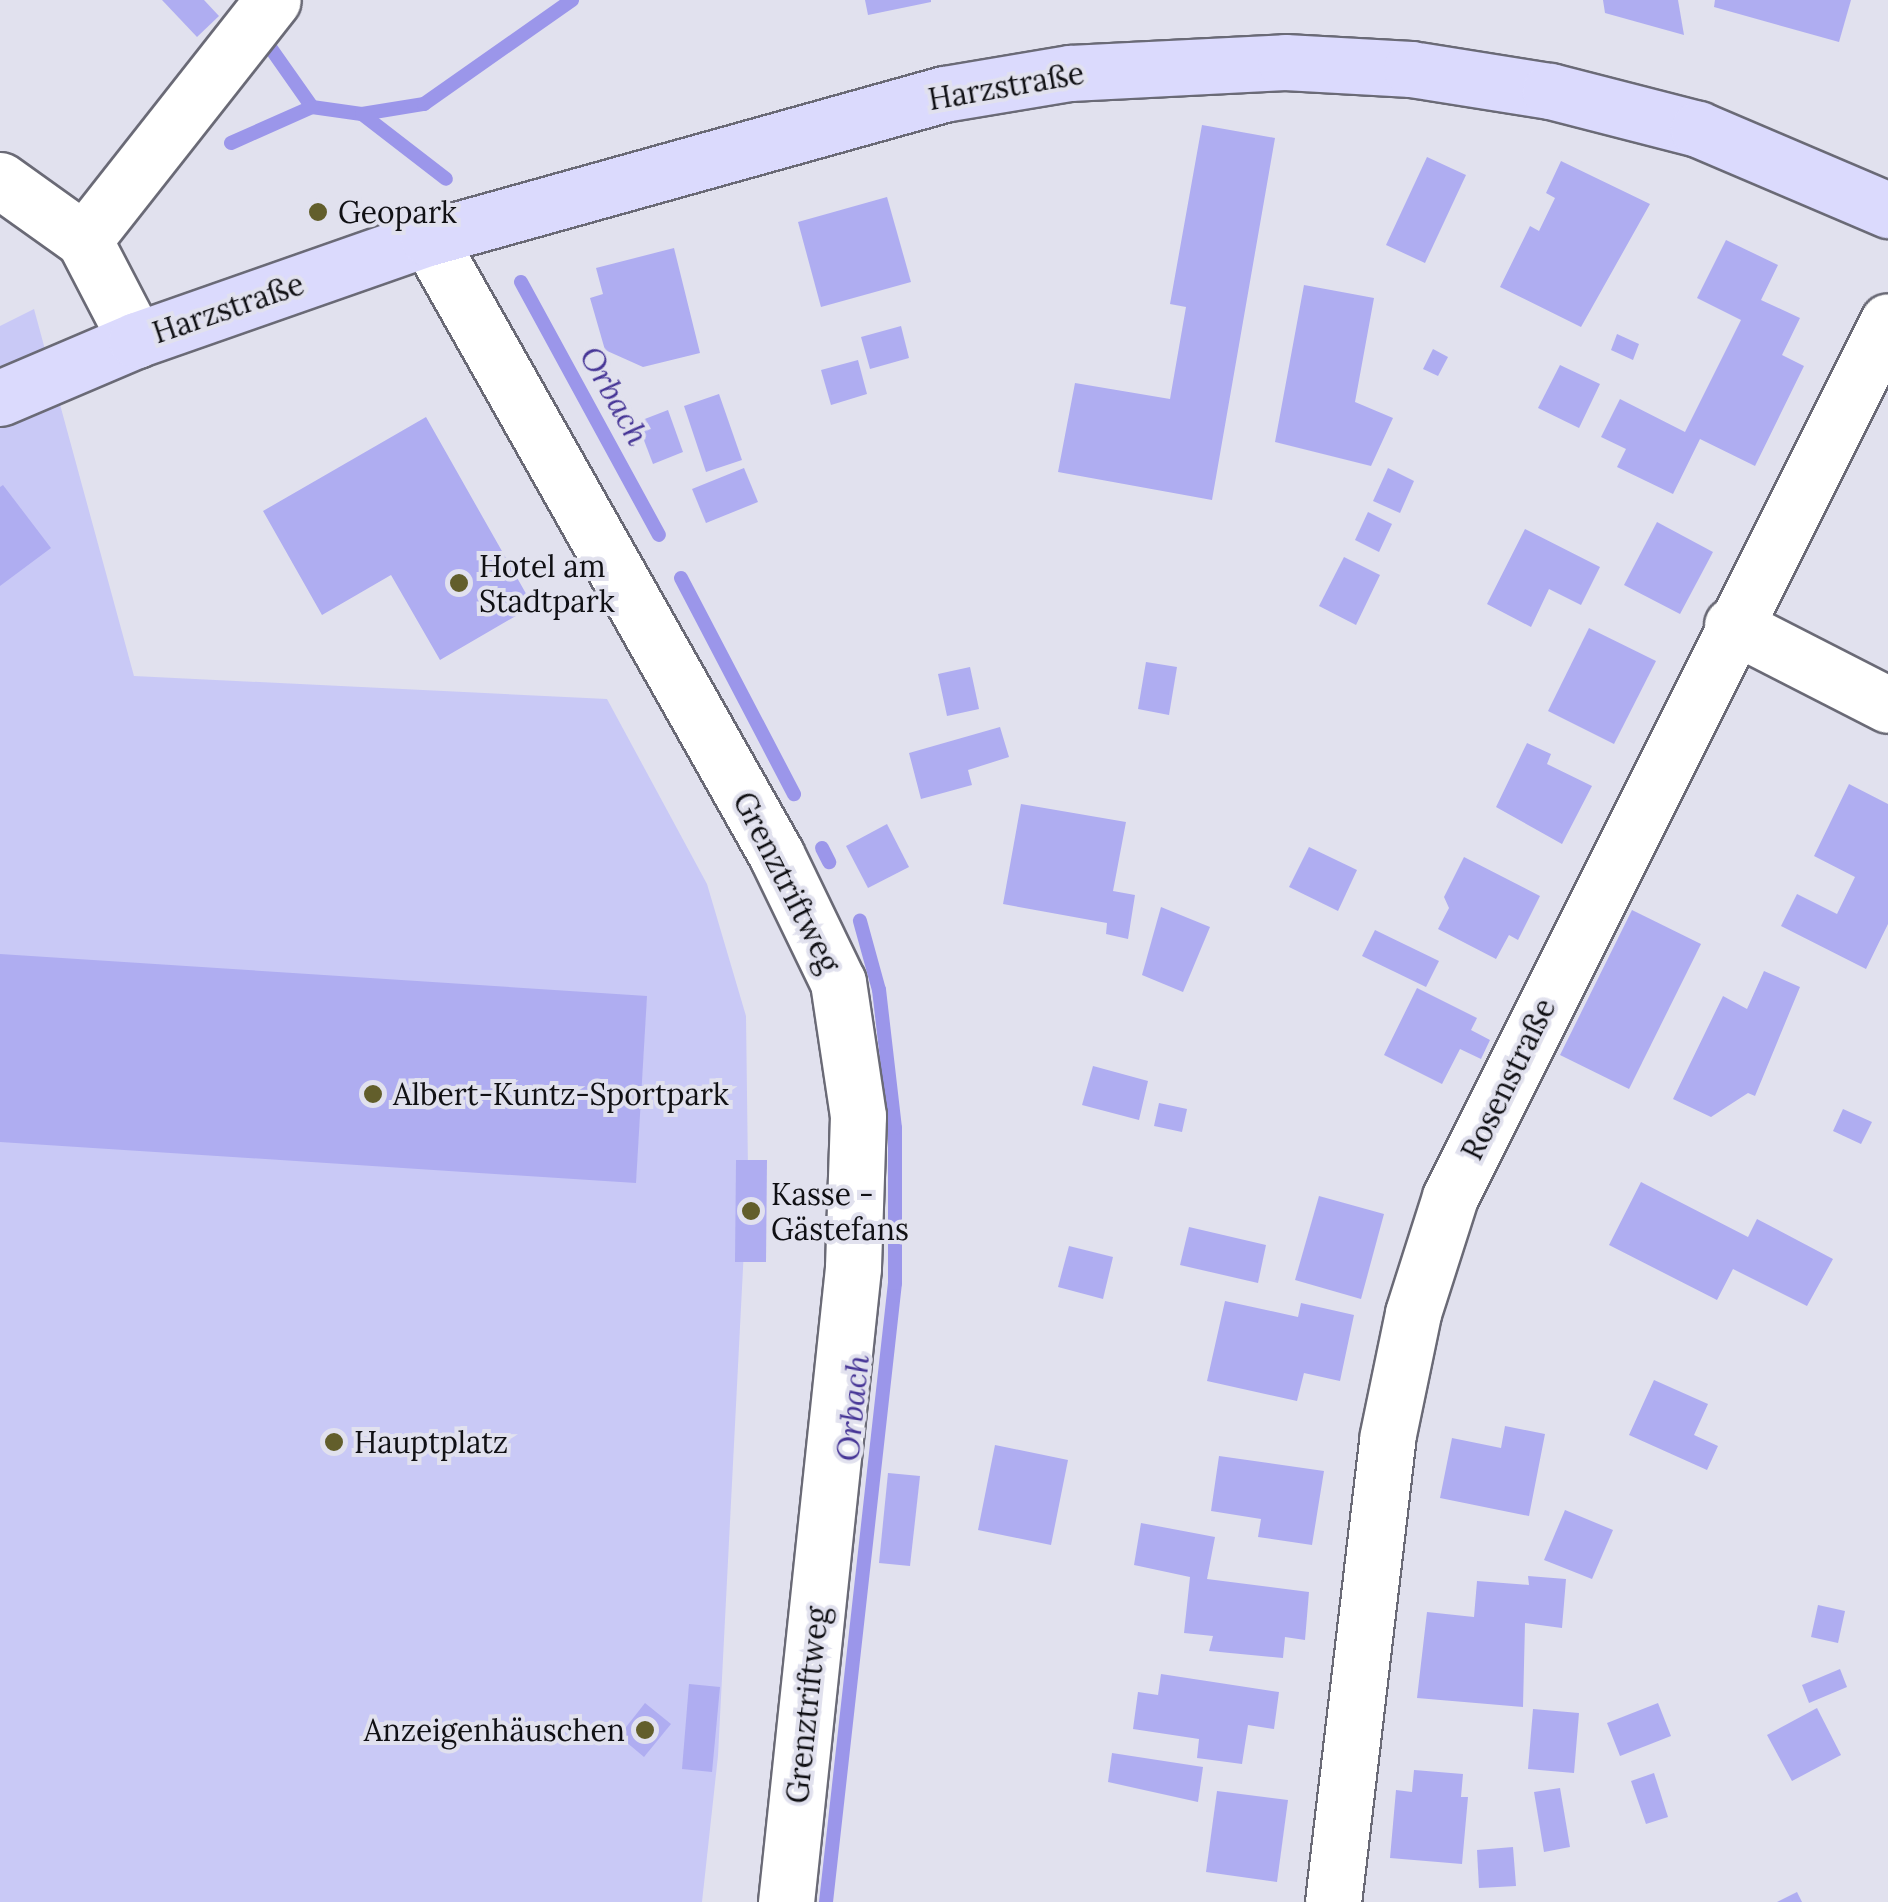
<!DOCTYPE html>
<meta charset="utf-8">
<style>
body{margin:0}
#map{position:relative;width:1888px;height:1902px;overflow:hidden;background:#e1e1ee;font-family:Lora,serif}
div>[style]{position:absolute}
.green>*{inset:0;background:#c9c9f6}
.stream>*{height:14px;margin:-7px;padding:0 7px;transform-origin:7px;border-radius:7px;background:#9b96ea}
.building>*{inset:0;background:#afadf1}
.roads{filter:drop-shadow(2px 0 #6a6a76) drop-shadow(-2px 0 #6a6a76) drop-shadow(0 2px #6a6a76) drop-shadow(0 -2px #6a6a76)}
.street>*{height:55px;margin:-27.5px;padding:0 27.5px;transform-origin:27.5px;border-radius:27.5px;background:#fff}
.primary>*{height:55px;margin:-27.5px;padding:0 27.5px;transform-origin:27.5px;border-radius:27.5px;background:#dbdafd}
.dots>*{width:28px;height:28px;translate:-50% -50%;box-sizing:border-box;border:5px solid #e1e1ee;border-radius:50%}
span{translate:-50% -50%;white-space:nowrap;text-align:center;line-height:1.15;-webkit-text-stroke:8px #e1e1ee;paint-order:stroke}
.street-label{font-size:30px;color:#101014}
.poi-label{font-size:30px;color:#101014}
.left{translate:0 -50%;text-align:left}
.right{translate:-100% -50%;text-align:right}
.water-label{font-size:32px;color:#463596;font-style:italic}
</style>
<div id="map">
<div class="green">
<div style="clip-path:polygon(34px 309px,134px 676px,607px 699px,707px 884px,746px 1016px,748px 1171px,718px 1756px,702px 1902px,0 1902px,0 326px)"></div>
</div>
<div class="stream">
<div style="left:260px;top:33px;width:90px;rotate:54.9deg"></div>
<div style="left:312px;top:107px;width:50px;rotate:8deg"></div>
<div style="left:362px;top:114px;width:63px;rotate:-9.2deg"></div>
<div style="left:424px;top:104px;width:181px;rotate:-35.1deg"></div>
<div style="left:362px;top:114px;width:106px;rotate:37.7deg"></div>
<div style="left:231px;top:143px;width:89px;rotate:-24deg"></div>
<div style="left:521px;top:282px;width:288px;rotate:61.4deg"></div>
<div style="left:681px;top:578px;width:244px;rotate:62.4deg"></div>
<div style="left:822px;top:848px;width:16px;rotate:63deg"></div>
<div style="left:826px;top:1902px;width:623px;rotate:-83.64deg"></div>
<div style="left:895px;top:1283px;width:155px;rotate:-90deg"></div>
<div style="left:895px;top:1128px;width:139px;rotate:-96.6deg"></div>
<div style="left:879px;top:990px;width:72px;rotate:-105.4deg"></div>
</div>
<div class="building">
<div style="clip-path:polygon(162px 0,204px 0,219px 16px,197px 37px)"></div>
<div style="clip-path:polygon(865px 0,931px 0,931px 2px,868px 15px)"></div>
<div style="clip-path:polygon(1603px 0,1678px 0,1684px 35px,1605px 13px)"></div>
<div style="clip-path:polygon(1715px 0,1851px 0,1839px 42px,1714px 7px)"></div>
<div style="clip-path:polygon(1202px 125px,1275px 138px,1212px 500px,1058px 472px,1075px 383px,1170px 399px,1186px 307px,1170px 304px)"></div>
<div style="clip-path:polygon(1427px 157px,1466px 175px,1425px 263px,1386px 245px)"></div>
<div style="clip-path:polygon(1561px 161px,1650px 204px,1581px 327px,1500px 287px,1530px 226px,1539px 231px,1555px 198px,1546px 193px)"></div>
<div style="clip-path:polygon(887px 197px,911px 282px,821px 307px,798px 222px)"></div>
<div style="clip-path:polygon(1726px 240px,1778px 265px,1761px 300px,1800px 318px,1782px 355px,1804px 366px,1755px 466px,1700px 439px,1673px 494px,1617px 467px,1626px 449px,1601px 437px,1620px 399px,1685px 432px,1741px 320px,1697px 298px)"></div>
<div style="clip-path:polygon(674px 248px,700px 353px,643px 367px,605px 350px,590px 298px,603px 294px,596px 268px)"></div>
<div style="clip-path:polygon(1304px 285px,1374px 298px,1355px 402px,1393px 418px,1371px 466px,1275px 442px)"></div>
<div style="clip-path:polygon(901px 326px,909px 358px,870px 369px,861px 337px)"></div>
<div style="clip-path:polygon(1617px 334px,1639px 344px,1633px 360px,1611px 350px)"></div>
<div style="clip-path:polygon(1433px 349px,1448px 357px,1438px 376px,1423px 369px)"></div>
<div style="clip-path:polygon(858px 360px,867px 394px,831px 405px,821px 370px)"></div>
<div style="clip-path:polygon(1560px 365px,1600px 384px,1579px 428px,1538px 408px)"></div>
<div style="clip-path:polygon(719px 394px,742px 460px,706px 472px,684px 406px)"></div>
<div style="clip-path:polygon(668px 410px,683px 452px,653px 464px,637px 422px)"></div>
<div style="clip-path:polygon(426px 417px,533px 606px,440px 660px,391px 575px,322px 615px,263px 511px)"></div>
<div style="clip-path:polygon(744px 468px,758px 502px,706px 523px,692px 489px)"></div>
<div style="clip-path:polygon(1388px 468px,1414px 481px,1400px 513px,1373px 501px)"></div>
<div style="clip-path:polygon(3px 485px,51px 548px,0 586px,0 487px)"></div>
<div style="clip-path:polygon(1368px 512px,1392px 524px,1379px 552px,1355px 540px)"></div>
<div style="clip-path:polygon(1657px 522px,1713px 552px,1680px 614px,1624px 585px)"></div>
<div style="clip-path:polygon(1525px 529px,1600px 567px,1581px 605px,1549px 589px,1531px 627px,1487px 604px)"></div>
<div style="clip-path:polygon(1344px 557px,1380px 575px,1356px 625px,1319px 606px)"></div>
<div style="clip-path:polygon(1589px 628px,1656px 661px,1614px 744px,1548px 711px)"></div>
<div style="clip-path:polygon(1146px 662px,1177px 667px,1169px 715px,1138px 709px)"></div>
<div style="clip-path:polygon(970px 667px,979px 709px,947px 716px,938px 674px)"></div>
<div style="clip-path:polygon(1000px 727px,1009px 757px,968px 770px,972px 785px,921px 799px,909px 753px)"></div>
<div style="clip-path:polygon(1527px 743px,1551px 754px,1547px 764px,1592px 786px,1562px 844px,1496px 807px)"></div>
<div style="clip-path:polygon(1849px 784px,1888px 804px,1888px 924px,1866px 969px,1781px 926px,1797px 894px,1837px 914px,1855px 877px,1814px 856px)"></div>
<div style="clip-path:polygon(1021px 804px,1126px 822px,1113px 891px,1135px 895px,1128px 939px,1106px 934px,1107px 923px,1003px 904px)"></div>
<div style="clip-path:polygon(887px 824px,909px 867px,868px 888px,846px 846px)"></div>
<div style="clip-path:polygon(1309px 847px,1357px 870px,1338px 911px,1289px 887px)"></div>
<div style="clip-path:polygon(1464px 857px,1540px 896px,1518px 940px,1509px 935px,1496px 959px,1438px 929px,1449px 908px,1444px 897px)"></div>
<div style="clip-path:polygon(1161px 907px,1210px 927px,1183px 992px,1142px 975px)"></div>
<div style="clip-path:polygon(1632px 910px,1701px 944px,1629px 1089px,1560px 1055px)"></div>
<div style="clip-path:polygon(1375px 930px,1439px 961px,1426px 987px,1362px 956px)"></div>
<div style="clip-path:polygon(0 954px,647px 996px,636px 1183px,0 1142px)"></div>
<div style="clip-path:polygon(1764px 971px,1800px 987px,1755px 1096px,1748px 1093px,1711px 1117px,1673px 1099px,1723px 996px,1747px 1009px)"></div>
<div style="clip-path:polygon(1417px 988px,1477px 1018px,1471px 1030px,1490px 1040px,1481px 1059px,1460px 1049px,1442px 1084px,1384px 1055px)"></div>
<div style="clip-path:polygon(1093px 1066px,1148px 1081px,1139px 1120px,1082px 1105px)"></div>
<div style="clip-path:polygon(1159px 1103px,1187px 1109px,1182px 1132px,1154px 1126px)"></div>
<div style="clip-path:polygon(1843px 1109px,1872px 1122px,1861px 1144px,1833px 1131px)"></div>
<div style="clip-path:polygon(736px 1160px,767px 1160px,766px 1262px,735px 1262px)"></div>
<div style="clip-path:polygon(1641px 1182px,1748px 1237px,1757px 1219px,1833px 1259px,1807px 1306px,1733px 1269px,1717px 1300px,1609px 1245px)"></div>
<div style="clip-path:polygon(1319px 1196px,1384px 1214px,1361px 1299px,1295px 1280px)"></div>
<div style="clip-path:polygon(1189px 1227px,1266px 1245px,1258px 1283px,1180px 1265px)"></div>
<div style="clip-path:polygon(1069px 1246px,1113px 1257px,1103px 1299px,1058px 1287px)"></div>
<div style="clip-path:polygon(1225px 1301px,1298px 1317px,1301px 1303px,1354px 1315px,1340px 1381px,1304px 1373px,1297px 1401px,1207px 1381px)"></div>
<div style="clip-path:polygon(1654px 1380px,1708px 1404px,1694px 1435px,1718px 1446px,1707px 1470px,1629px 1435px)"></div>
<div style="clip-path:polygon(1505px 1426px,1545px 1434px,1529px 1516px,1440px 1498px,1452px 1438px,1501px 1448px)"></div>
<div style="clip-path:polygon(995px 1445px,1068px 1460px,1051px 1545px,978px 1530px)"></div>
<div style="clip-path:polygon(1219px 1456px,1324px 1471px,1312px 1545px,1258px 1537px,1261px 1519px,1211px 1511px)"></div>
<div style="clip-path:polygon(888px 1473px,920px 1476px,910px 1566px,879px 1563px)"></div>
<div style="clip-path:polygon(1565px 1510px,1613px 1530px,1592px 1579px,1544px 1560px)"></div>
<div style="clip-path:polygon(1141px 1523px,1215px 1537px,1207px 1579px,1309px 1592px,1305px 1640px,1285px 1637px,1283px 1658px,1209px 1651px,1213px 1636px,1184px 1633px,1190px 1577px,1134px 1565px)"></div>
<div style="clip-path:polygon(1528px 1576px,1566px 1579px,1562px 1628px,1525px 1623px,1523px 1707px,1417px 1698px,1427px 1612px,1474px 1617px,1477px 1581px,1529px 1585px)"></div>
<div style="clip-path:polygon(1818px 1605px,1845px 1611px,1838px 1643px,1811px 1637px)"></div>
<div style="clip-path:polygon(1840px 1669px,1847px 1687px,1809px 1703px,1802px 1685px)"></div>
<div style="clip-path:polygon(1161px 1674px,1279px 1692px,1274px 1729px,1248px 1725px,1242px 1764px,1197px 1758px,1199px 1739px,1133px 1729px,1138px 1692px,1158px 1695px)"></div>
<div style="clip-path:polygon(689px 1684px,720px 1687px,712px 1772px,682px 1769px)"></div>
<div style="clip-path:polygon(645px 1703px,671px 1724px,644px 1757px,619px 1736px)"></div>
<div style="clip-path:polygon(1658px 1703px,1671px 1736px,1620px 1756px,1607px 1723px)"></div>
<div style="clip-path:polygon(1817px 1708px,1841px 1755px,1792px 1781px,1767px 1735px)"></div>
<div style="clip-path:polygon(1533px 1709px,1579px 1713px,1574px 1773px,1528px 1769px)"></div>
<div style="clip-path:polygon(1112px 1753px,1203px 1767px,1198px 1802px,1108px 1782px)"></div>
<div style="clip-path:polygon(1414px 1770px,1463px 1774px,1461px 1797px,1468px 1797px,1462px 1864px,1390px 1858px,1396px 1790px,1412px 1792px)"></div>
<div style="clip-path:polygon(1654px 1773px,1668px 1817px,1646px 1824px,1631px 1781px)"></div>
<div style="clip-path:polygon(1560px 1788px,1570px 1847px,1544px 1852px,1534px 1792px)"></div>
<div style="clip-path:polygon(1217px 1791px,1288px 1800px,1277px 1882px,1206px 1872px)"></div>
<div style="clip-path:polygon(1513px 1847px,1516px 1886px,1479px 1888px,1477px 1850px)"></div>
<div style="clip-path:polygon(1797px 1892px,1802px 1902px,1777px 1902px)"></div>
</div>
<div class="roads">
<div class="street">
<div style="left:0;top:180px;width:103px;rotate:35.5deg"></div>
<div style="left:84px;top:240px;width:113px;rotate:62.5deg"></div>
<div style="left:428px;top:238px;width:708px;rotate:60.54deg"></div>
<div style="left:776px;top:854px;width:142px;rotate:64.2deg"></div>
<div style="left:838px;top:982px;width:135px;rotate:81.5deg"></div>
<div style="left:858px;top:1116px;width:152px;rotate:91.9deg"></div>
<div style="left:853px;top:1268px;width:638px;rotate:96.03deg"></div>
<div style="left:84px;top:240px;width:305px;rotate:-51.8deg"></div>
<div style="left:1732px;top:625px;width:175px;rotate:27.1deg"></div>
<div style="left:1333px;top:1902px;width:466px;rotate:-83.3deg"></div>
<div style="left:1387px;top:1439px;width:129px;rotate:-78.3deg"></div>
<div style="left:1413px;top:1313px;width:122px;rotate:-72.3deg"></div>
<div style="left:1450px;top:1197px;width:979px;rotate:-63.43deg"></div>
</div>
<div class="primary">
<div style="left:0;top:398px;width:148px;rotate:-23.1deg"></div>
<div style="left:136px;top:340px;width:309px;rotate:-19.3deg"></div>
<div style="left:428px;top:238px;width:536px;rotate:-15.59deg"></div>
<div style="left:944px;top:94px;width:128px;rotate:-9.5deg"></div>
<div style="left:1070px;top:73px;width:215px;rotate:-2.9deg"></div>
<div style="left:1285px;top:62px;width:126px;rotate:3.2deg"></div>
<div style="left:1411px;top:69px;width:141px;rotate:9deg"></div>
<div style="left:1550px;top:91px;width:153px;rotate:14.4deg"></div>
<div style="left:1698px;top:129px;width:207px;rotate:23.1deg"></div>
</div>
</div>
<div class="dots">
<div style="left:318px;top:212px;background:#625e2b"></div>
<div style="left:459px;top:583px;background:#625e2b"></div>
<div style="left:373px;top:1094px;background:#625e2b"></div>
<div style="left:751px;top:1211px;background:#625e2b"></div>
<div style="left:334px;top:1442px;background:#625e2b"></div>
<div style="left:645px;top:1730px;background:#625e2b"></div>
</div>
<div class="street-label">
<span style="left:1006px;top:86px;rotate:-10deg">Harzstraße</span>
<span style="left:228px;top:308px;rotate:-19deg">Harzstraße</span>
<span style="left:787px;top:882px;rotate:63deg">Grenztriftweg</span>
<span style="left:1508px;top:1079px;rotate:-64deg">Rosenstraße</span>
<span style="left:807px;top:1705px;rotate:-84deg">Grenztriftweg</span>
</div>
<div class="poi-label">
<span class="left" style="left:338px;top:212px">Geopark</span>
<span class="left" style="left:479px;top:583px">Hotel am<br>Stadtpark</span>
<span class="left" style="left:393px;top:1094px">Albert-Kuntz-Sportpark</span>
<span class="left" style="left:771px;top:1211px">Kasse -<br>Gästefans</span>
<span class="left" style="left:354px;top:1442px">Hauptplatz</span>
<span class="right" style="left:625px;top:1730px">Anzeigenhäuschen</span>
</div>
<div class="water-label">
<span style="left:614px;top:396px;rotate:61deg">Orbach</span>
<span style="left:853px;top:1408px;rotate:-84deg">Orbach</span>
</div>
</div>
